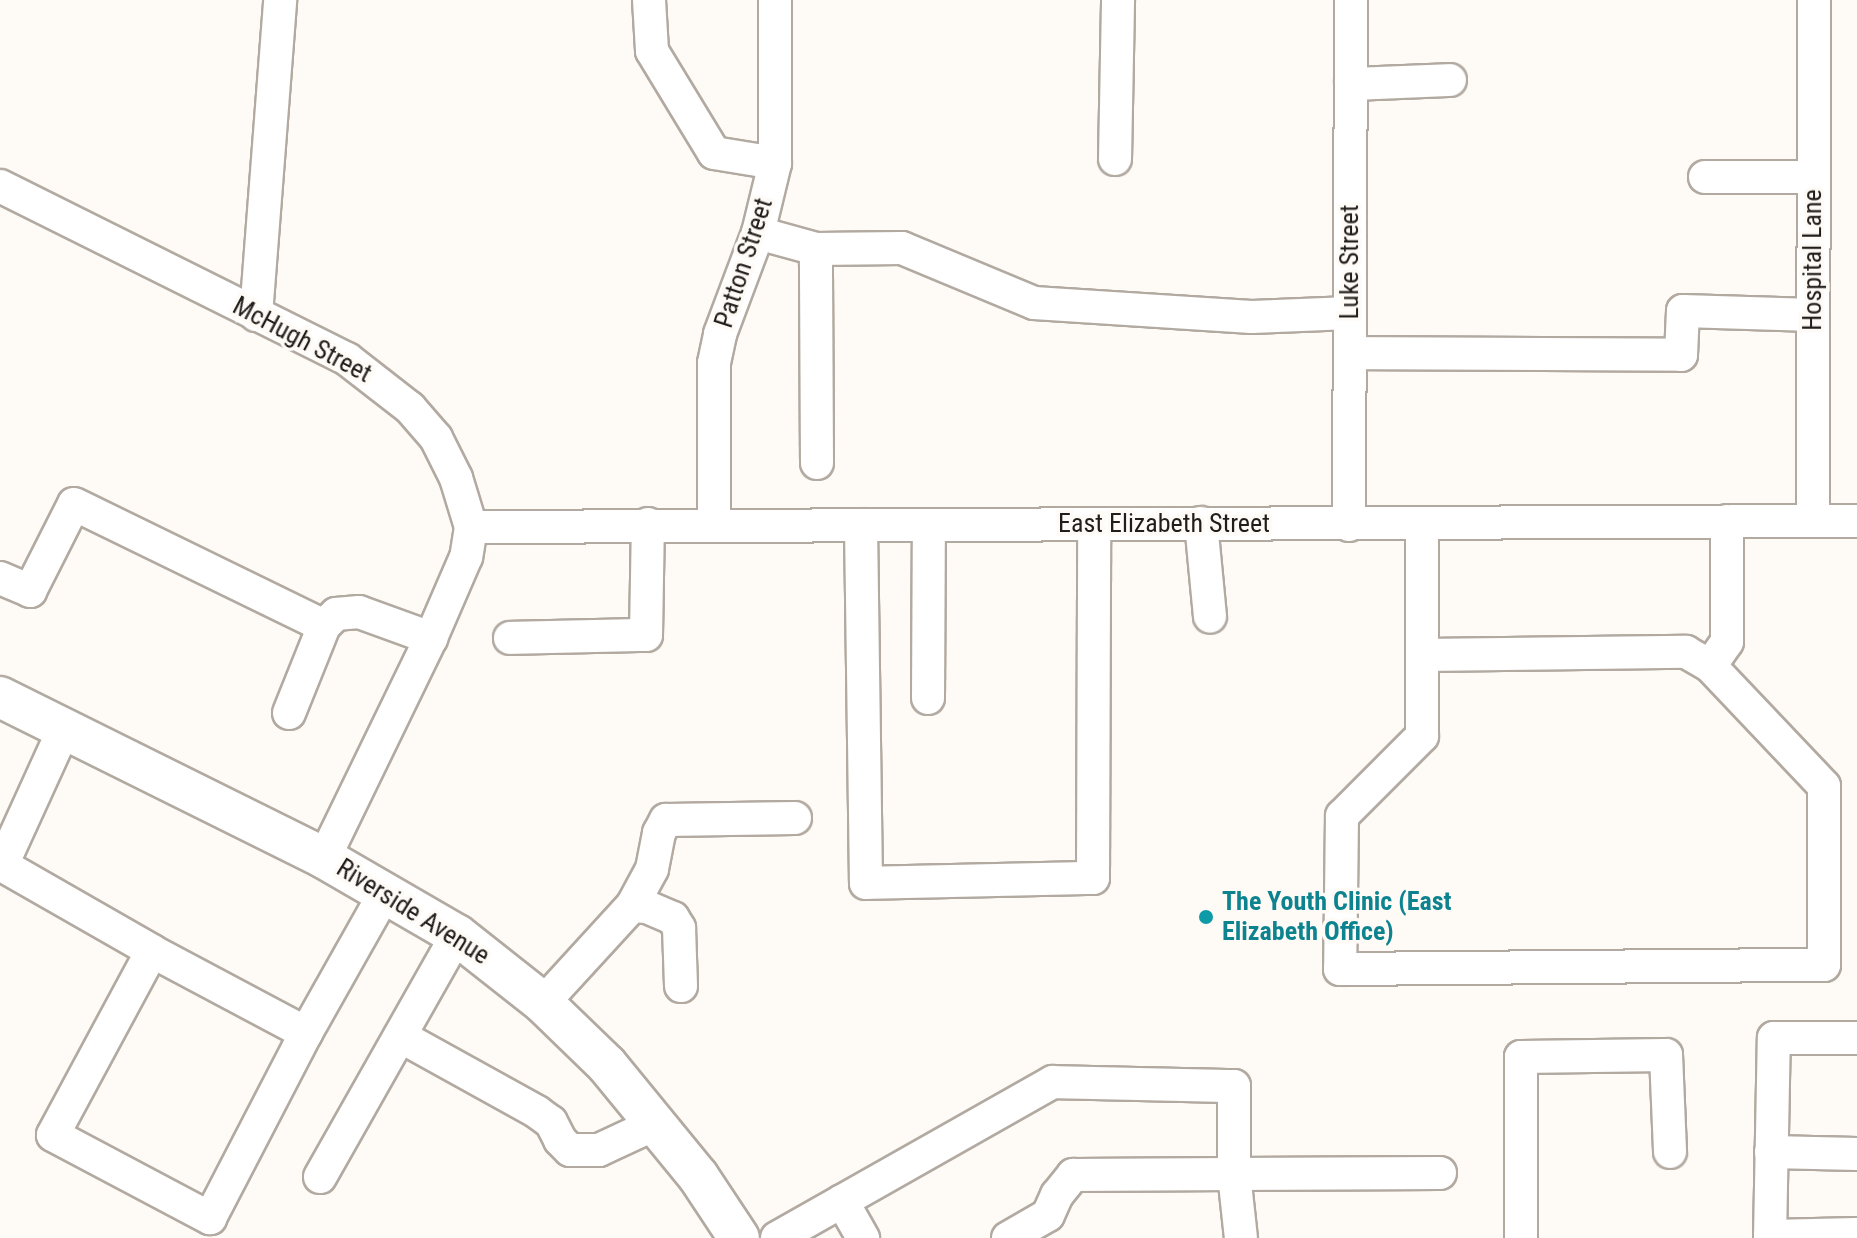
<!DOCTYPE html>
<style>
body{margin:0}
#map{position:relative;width:1857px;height:1238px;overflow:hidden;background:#fefbf7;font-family:"Roboto Condensed",sans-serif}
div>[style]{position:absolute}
.roads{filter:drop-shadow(2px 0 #b2aaa1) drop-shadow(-2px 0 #b2aaa1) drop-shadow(0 2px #b2aaa1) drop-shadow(0 -2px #b2aaa1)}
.minor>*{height:32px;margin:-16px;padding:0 16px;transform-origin:16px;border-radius:16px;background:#fff}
.major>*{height:40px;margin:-20px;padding:0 20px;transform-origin:20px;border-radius:20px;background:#fff}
.dots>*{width:22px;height:22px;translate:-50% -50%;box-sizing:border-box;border:4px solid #fefbf7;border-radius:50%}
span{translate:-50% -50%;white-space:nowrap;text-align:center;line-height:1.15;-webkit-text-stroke:7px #fefbf7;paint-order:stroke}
.street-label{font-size:26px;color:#201d1a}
.culture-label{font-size:26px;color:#0d838f;font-weight:700}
.left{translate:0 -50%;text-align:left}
</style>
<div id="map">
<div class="roads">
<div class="minor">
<div style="left:649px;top:0;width:51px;rotate:86.6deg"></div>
<div style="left:652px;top:51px;width:119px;rotate:58.7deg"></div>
<div style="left:714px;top:153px;width:62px;rotate:9.3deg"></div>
<div style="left:1351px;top:84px;width:99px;rotate:-2.3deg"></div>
<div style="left:1115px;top:159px;width:159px;rotate:-88.9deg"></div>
<div style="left:1705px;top:177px;width:109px"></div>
<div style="left:0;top:186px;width:388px;rotate:26.5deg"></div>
<div style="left:347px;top:359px;width:80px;rotate:37.9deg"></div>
<div style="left:410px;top:408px;width:40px;rotate:49deg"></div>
<div style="left:436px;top:438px;width:45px;rotate:63.4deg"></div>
<div style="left:456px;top:478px;width:51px;rotate:73deg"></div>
<div style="left:471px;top:527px;width:30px;rotate:99deg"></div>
<div style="left:466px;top:557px;width:88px;rotate:113.4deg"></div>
<div style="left:431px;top:638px;width:245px;rotate:115.9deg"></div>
<div style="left:758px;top:233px;width:60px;rotate:15.4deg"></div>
<div style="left:256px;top:315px;width:316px;rotate:-85.6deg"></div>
<div style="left:1350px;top:353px;width:331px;rotate:0.3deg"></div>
<div style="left:1681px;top:355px;width:44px;rotate:-87.4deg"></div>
<div style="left:1683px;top:311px;width:130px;rotate:1.8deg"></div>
<div style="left:817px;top:463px;width:214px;rotate:-90.3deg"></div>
<div style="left:816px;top:249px;width:86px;rotate:-0.7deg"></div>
<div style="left:902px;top:248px;width:143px;rotate:22.6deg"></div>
<div style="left:1034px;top:303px;width:218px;rotate:3.7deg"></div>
<div style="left:1252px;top:317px;width:98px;rotate:-2.3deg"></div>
<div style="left:1813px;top:520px;width:520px;rotate:-89.89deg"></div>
<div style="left:1201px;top:523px;width:94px;rotate:84.5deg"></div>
<div style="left:861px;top:525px;width:358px;rotate:89.2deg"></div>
<div style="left:866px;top:883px;width:227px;rotate:-1.3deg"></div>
<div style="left:1093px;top:878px;width:354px;rotate:-89.8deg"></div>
<div style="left:1349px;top:525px;width:525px;rotate:-89.78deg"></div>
<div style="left:1422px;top:525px;width:211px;rotate:90deg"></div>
<div style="left:1422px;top:736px;width:113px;rotate:135deg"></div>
<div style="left:1342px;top:816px;width:153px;rotate:90.7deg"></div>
<div style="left:1340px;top:969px;width:484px;rotate:-0.5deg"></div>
<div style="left:1824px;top:965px;width:179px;rotate:-90deg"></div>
<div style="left:1824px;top:786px;width:166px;rotate:-133.5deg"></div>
<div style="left:1710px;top:666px;width:29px;rotate:-55deg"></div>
<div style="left:1727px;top:642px;width:121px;rotate:-90deg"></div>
<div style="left:714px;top:526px;width:163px;rotate:-90deg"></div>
<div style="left:714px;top:363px;width:30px;rotate:-78deg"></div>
<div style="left:720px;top:334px;width:108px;rotate:-69.4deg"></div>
<div style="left:758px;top:233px;width:72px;rotate:-76.3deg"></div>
<div style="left:775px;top:163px;width:163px;rotate:-90deg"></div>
<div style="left:471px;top:527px;width:1386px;rotate:-0.25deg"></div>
<div style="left:0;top:578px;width:33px;rotate:23deg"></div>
<div style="left:30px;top:591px;width:97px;rotate:-63.2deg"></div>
<div style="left:74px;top:504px;width:278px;rotate:26deg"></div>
<div style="left:510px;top:638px;width:136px;rotate:-1.3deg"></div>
<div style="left:646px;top:635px;width:111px;rotate:-89deg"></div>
<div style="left:1424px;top:655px;width:262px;rotate:-0.7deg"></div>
<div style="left:1686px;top:652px;width:28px;rotate:30deg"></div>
<div style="left:928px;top:698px;width:173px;rotate:-89.7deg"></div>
<div style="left:289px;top:713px;width:94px;rotate:-68.1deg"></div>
<div style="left:324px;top:626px;width:17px;rotate:-45deg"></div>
<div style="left:336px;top:614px;width:23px;rotate:-5deg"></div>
<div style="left:359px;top:612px;width:77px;rotate:19.9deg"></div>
<div style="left:64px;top:729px;width:149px;rotate:114.5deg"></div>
<div style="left:2px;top:865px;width:173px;rotate:29.8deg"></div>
<div style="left:632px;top:906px;width:42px;rotate:-61.6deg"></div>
<div style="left:652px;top:869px;width:37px;rotate:-79deg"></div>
<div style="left:659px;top:833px;width:15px;rotate:-62deg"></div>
<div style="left:666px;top:820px;width:129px;rotate:-0.9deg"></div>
<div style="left:543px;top:1003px;width:132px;rotate:-47.5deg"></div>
<div style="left:632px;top:906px;width:15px;rotate:4deg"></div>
<div style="left:647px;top:907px;width:28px;rotate:23deg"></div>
<div style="left:673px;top:918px;width:12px;rotate:59deg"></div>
<div style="left:679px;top:928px;width:58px;rotate:88deg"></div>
<div style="left:306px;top:1033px;width:174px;rotate:-152deg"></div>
<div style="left:152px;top:951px;width:209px;rotate:118.3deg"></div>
<div style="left:53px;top:1135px;width:178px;rotate:27.9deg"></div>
<div style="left:210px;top:1218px;width:208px;rotate:-62.6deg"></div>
<div style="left:306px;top:1033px;width:163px;rotate:-60.6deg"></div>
<div style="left:400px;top:1036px;width:157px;rotate:29deg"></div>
<div style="left:537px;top:1112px;width:17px;rotate:36deg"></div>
<div style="left:551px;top:1122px;width:20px;rotate:63deg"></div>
<div style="left:560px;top:1140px;width:14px;rotate:45deg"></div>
<div style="left:570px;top:1150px;width:29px"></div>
<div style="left:599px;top:1150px;width:64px;rotate:-25deg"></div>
<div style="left:1771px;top:1152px;width:86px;rotate:1.3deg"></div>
<div style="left:320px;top:1177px;width:278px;rotate:-60.5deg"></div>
<div style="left:842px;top:1201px;width:43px;rotate:60.4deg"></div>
<div style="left:1770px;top:1236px;width:87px;rotate:-1.3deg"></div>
<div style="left:777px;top:1238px;width:317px;rotate:-29.5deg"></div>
<div style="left:1053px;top:1082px;width:181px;rotate:1.3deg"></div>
<div style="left:1234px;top:1086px;width:88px;rotate:90deg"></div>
<div style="left:1234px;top:1174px;width:206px;rotate:-0.3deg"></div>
<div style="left:1008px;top:1238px;width:46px;rotate:-29.9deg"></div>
<div style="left:1048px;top:1215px;width:22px;rotate:-66deg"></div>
<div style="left:1057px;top:1195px;width:26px;rotate:-51deg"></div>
<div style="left:1073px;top:1175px;width:161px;rotate:-0.4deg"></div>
<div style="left:1234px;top:1174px;width:64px;rotate:83.8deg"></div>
<div style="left:1521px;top:1238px;width:181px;rotate:-90deg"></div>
<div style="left:1521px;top:1057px;width:145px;rotate:-0.8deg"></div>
<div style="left:1666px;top:1055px;width:97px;rotate:87.6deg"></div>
<div style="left:1770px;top:1238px;width:200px;rotate:-88.9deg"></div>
<div style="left:1774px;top:1038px;width:83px"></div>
</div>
<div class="major">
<div style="left:0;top:697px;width:362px;rotate:26.4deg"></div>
<div style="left:324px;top:858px;width:154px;rotate:30.1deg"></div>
<div style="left:457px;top:935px;width:110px;rotate:38.3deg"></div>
<div style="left:543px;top:1003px;width:89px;rotate:44.1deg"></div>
<div style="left:607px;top:1065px;width:144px;rotate:50.7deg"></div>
<div style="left:698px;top:1176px;width:74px;rotate:56.5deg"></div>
</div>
</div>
<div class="dots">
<div style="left:1206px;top:917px;background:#0f9aa8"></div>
</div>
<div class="street-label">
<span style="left:1813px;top:260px;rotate:-90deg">Hospital Lane</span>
<span style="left:1350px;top:262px;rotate:-90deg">Luke Street</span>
<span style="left:744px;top:263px;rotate:-72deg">Patton Street</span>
<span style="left:302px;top:340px;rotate:28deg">McHugh Street</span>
<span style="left:1164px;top:524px">East Elizabeth Street</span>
<span style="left:413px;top:912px;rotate:32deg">Riverside Avenue</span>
</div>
<div class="culture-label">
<span class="left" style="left:1222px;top:917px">The Youth Clinic (East<br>Elizabeth Office)</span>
</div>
</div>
